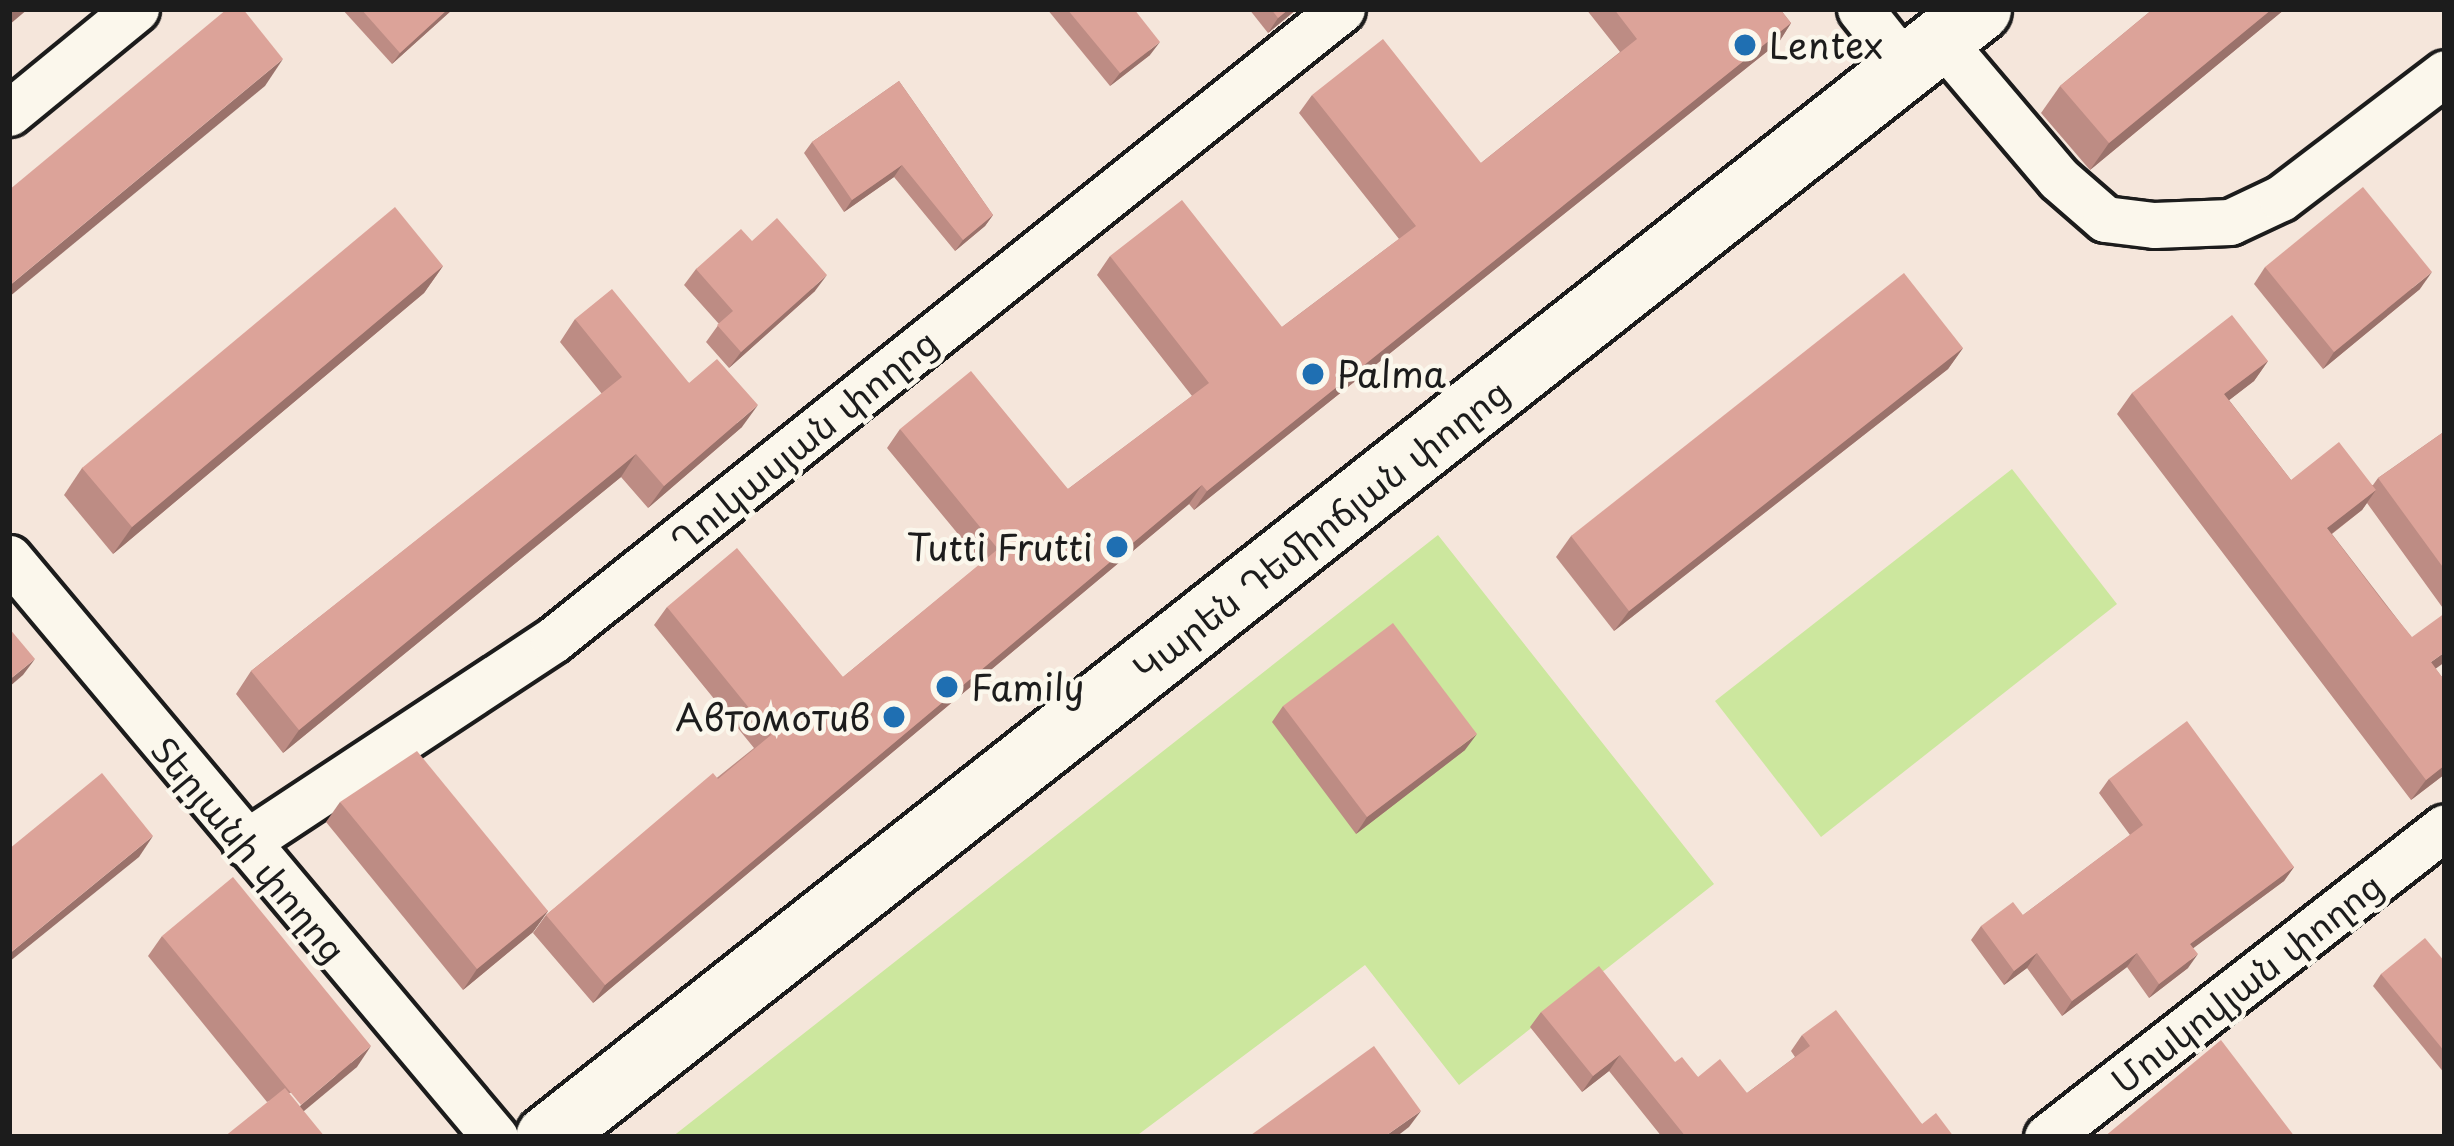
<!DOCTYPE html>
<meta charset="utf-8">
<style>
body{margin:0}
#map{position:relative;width:2454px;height:1146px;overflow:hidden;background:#f5e6db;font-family:"Playpen Sans","Noto Sans Armenian",sans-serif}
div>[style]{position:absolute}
.green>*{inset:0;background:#cce79e}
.roads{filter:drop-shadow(3px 0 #1c1c1c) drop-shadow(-3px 0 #1c1c1c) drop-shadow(0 3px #1c1c1c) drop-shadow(0 -3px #1c1c1c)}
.street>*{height:45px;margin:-22.5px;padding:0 22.5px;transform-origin:22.5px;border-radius:22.5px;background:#fbf7ec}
.secondary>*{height:63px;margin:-31.5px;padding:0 31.5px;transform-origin:31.5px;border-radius:31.5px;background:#fbf7ec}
.wall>*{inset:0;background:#bd8c84}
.shaded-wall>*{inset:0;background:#9a726b}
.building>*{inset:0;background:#dca399}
.dots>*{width:33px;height:33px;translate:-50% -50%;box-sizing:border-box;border:6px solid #fbf7ec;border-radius:50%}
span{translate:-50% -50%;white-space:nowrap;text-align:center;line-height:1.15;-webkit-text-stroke:9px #fbf7ec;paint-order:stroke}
.poi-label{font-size:36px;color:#1c1c1c}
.left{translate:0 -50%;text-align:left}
.right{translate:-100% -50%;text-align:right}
.street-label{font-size:36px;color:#1c1c1c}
.frame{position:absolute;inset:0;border:12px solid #1c1c1c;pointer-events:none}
</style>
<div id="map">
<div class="green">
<div style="clip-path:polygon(2012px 469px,2117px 604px,1821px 837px,1715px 701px)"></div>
<div style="clip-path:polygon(1438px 535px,1714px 884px,1459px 1085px,1365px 965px,1135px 1137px,672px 1137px)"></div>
</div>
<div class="roads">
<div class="street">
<div style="left:1860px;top:9px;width:75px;rotate:51.5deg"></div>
<div style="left:1941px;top:40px;width:182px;rotate:49.7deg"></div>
<div style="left:2059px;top:179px;width:61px;rotate:41deg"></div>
<div style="left:2105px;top:219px;width:49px;rotate:7deg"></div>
<div style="left:2154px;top:225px;width:76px;rotate:-2.3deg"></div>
<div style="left:2230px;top:222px;width:56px;rotate:-25.2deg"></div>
<div style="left:2281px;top:198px;width:206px;rotate:-37.3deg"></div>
<div style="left:9px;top:113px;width:164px;rotate:-39.3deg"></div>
<div style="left:9px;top:558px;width:756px;rotate:49.99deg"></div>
<div style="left:245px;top:843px;width:369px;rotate:-33.4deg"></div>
<div style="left:553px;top:640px;width:1010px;rotate:-38.65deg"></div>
<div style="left:2047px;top:1137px;width:504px;rotate:-37.91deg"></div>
</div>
<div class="secondary">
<div style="left:547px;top:1137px;width:1823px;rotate:-38.23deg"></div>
</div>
</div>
<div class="wall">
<div style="clip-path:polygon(342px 9px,453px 9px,392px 64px)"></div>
<div style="clip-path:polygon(1047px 9px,1134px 9px,1150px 55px,1110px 86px)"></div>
<div style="clip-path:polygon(1249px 9px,1297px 9px,1268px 33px)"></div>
<div style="clip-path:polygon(1586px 9px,1780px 9px,1791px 23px,1779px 42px,1194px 510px,1189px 504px,593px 1003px,533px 933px,546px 915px,754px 748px,654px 625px,667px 607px,843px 677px,982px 563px,887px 448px,900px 429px,1068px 489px,1192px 396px,1097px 275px,1110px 256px,1282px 327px,1399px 239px,1299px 113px,1312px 95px,1481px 163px,1620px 52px)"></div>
<div style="clip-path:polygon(2153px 9px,2285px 9px,2090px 170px,2041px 113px,2060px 86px)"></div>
<div style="clip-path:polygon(899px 81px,993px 215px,985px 226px,955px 251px,894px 177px,844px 212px,804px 153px,812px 142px)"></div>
<div style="clip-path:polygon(752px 241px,815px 291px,729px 368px,706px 342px,719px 324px,684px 285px,696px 269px)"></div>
<div style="clip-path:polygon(443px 266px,424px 293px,113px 554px,64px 495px,82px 468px)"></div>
<div style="clip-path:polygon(2265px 267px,2420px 289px,2323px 369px,2254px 284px)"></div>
<div style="clip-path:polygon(575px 319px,689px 383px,742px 427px,648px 508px,621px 477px,283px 753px,236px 694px,251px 671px,602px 394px,560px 342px)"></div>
<div style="clip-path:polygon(1963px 348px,1948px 369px,1614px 631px,1556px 557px,1571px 536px)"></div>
<div style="clip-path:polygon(2268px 361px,2254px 381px,2229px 400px,2291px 480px,2373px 485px,2378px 478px,2445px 431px,2445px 611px,2367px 503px,2362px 510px,2332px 534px,2445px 681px,2445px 774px,2411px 800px,2117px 414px,2132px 393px)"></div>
<div style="clip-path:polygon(1283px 706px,1465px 750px,1356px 834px,1272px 722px)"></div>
<div style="clip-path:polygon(2109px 779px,2294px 867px,2284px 881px,2193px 948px,2188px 968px,2149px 998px,2127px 967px,2062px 1016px,2027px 968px,2004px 985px,1971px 940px,1981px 926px,2023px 915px,2130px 835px,2099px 793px)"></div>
<div style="clip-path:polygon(340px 802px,548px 911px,533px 932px,463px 990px,326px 822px)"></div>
<div style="clip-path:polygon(162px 936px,357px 1067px,267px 1102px,148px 956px)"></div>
<div style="clip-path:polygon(2445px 962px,2445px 1074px,2373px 986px,2381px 974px)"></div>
<div style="clip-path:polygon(1541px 1012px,1675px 1062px,1698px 1077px,1747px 1093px,1795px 1057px,1791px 1051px,1802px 1035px,1922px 1124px,1954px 1137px,1662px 1137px,1609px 1071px,1582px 1092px,1530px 1027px)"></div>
</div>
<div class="shaded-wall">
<div style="clip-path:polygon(15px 9px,28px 9px,9px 25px,9px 14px)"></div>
<div style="clip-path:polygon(448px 9px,453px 9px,392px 64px,400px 53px)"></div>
<div style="clip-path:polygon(1289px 9px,1297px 9px,1268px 33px,1278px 18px)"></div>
<div style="clip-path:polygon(2272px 9px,2285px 9px,2090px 170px,2109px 143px)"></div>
<div style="clip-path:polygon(1791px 23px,1779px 42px,1194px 510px,1207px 491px)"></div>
<div style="clip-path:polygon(1160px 42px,1150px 55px,1110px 86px,1120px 73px)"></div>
<div style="clip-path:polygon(283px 59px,265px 86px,9px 297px,9px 286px)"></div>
<div style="clip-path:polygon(902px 165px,894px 177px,844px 212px,852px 200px)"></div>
<div style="clip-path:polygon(993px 215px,985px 226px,955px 251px,963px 240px)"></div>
<div style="clip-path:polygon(443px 266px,424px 293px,113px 554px,132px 527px)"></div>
<div style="clip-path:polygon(2432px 272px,2420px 289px,2323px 369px,2334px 352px)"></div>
<div style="clip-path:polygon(827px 275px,815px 291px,729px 368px,741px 352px)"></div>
<div style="clip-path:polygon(1963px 348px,1948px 369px,1614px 631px,1629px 611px)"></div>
<div style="clip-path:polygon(2268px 361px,2254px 381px,2210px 415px,2224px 394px)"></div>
<div style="clip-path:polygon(758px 405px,742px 427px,648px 508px,664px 486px)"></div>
<div style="clip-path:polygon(636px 454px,621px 477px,283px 753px,299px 730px)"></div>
<div style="clip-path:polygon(1202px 485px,1189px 504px,593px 1003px,605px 985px)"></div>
<div style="clip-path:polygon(2376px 490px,2362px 510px,2313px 548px,2327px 528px)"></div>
<div style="clip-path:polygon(2445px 652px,2445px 662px,2417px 682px,2431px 662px)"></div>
<div style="clip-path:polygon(35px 659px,23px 675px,9px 687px,9px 680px)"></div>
<div style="clip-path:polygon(1477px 734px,1465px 750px,1356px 834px,1367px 817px)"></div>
<div style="clip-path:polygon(2445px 765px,2445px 774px,2411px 800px,2426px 780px)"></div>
<div style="clip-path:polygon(153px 836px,139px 857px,9px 962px,9px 954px)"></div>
<div style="clip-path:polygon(2294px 867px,2284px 881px,2180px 958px,2190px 944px)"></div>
<div style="clip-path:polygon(548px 911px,533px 932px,463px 990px,477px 969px)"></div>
<div style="clip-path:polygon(2037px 953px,2027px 968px,2004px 985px,2014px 971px)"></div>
<div style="clip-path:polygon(2137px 953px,2127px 967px,2062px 1016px,2072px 1001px)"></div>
<div style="clip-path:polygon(2198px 954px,2188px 968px,2149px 998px,2159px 984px)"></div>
<div style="clip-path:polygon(371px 1046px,357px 1067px,286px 1126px,301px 1105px)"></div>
<div style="clip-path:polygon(1620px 1055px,1609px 1071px,1582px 1092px,1593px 1076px)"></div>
<div style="clip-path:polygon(1421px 1111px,1409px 1127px,1396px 1137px,1384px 1137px)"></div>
</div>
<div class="building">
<div style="clip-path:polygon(227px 9px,243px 9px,283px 59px,9px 286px,9px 190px)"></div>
<div style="clip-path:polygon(361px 9px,448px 9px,400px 53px)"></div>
<div style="clip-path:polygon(1067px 9px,1134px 9px,1160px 42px,1120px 73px)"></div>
<div style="clip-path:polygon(1271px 9px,1289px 9px,1278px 18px)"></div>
<div style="clip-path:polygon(1614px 9px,1780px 9px,1791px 23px,1207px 491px,1202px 485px,605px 985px,546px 915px,713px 773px,718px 779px,771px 735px,667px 607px,737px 548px,843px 677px,998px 549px,900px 429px,971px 371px,1068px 489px,1209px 383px,1110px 256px,1182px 200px,1282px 327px,1416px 226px,1312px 95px,1383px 39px,1481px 163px,1637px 39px)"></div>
<div style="clip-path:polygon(2153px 9px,2272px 9px,2109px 143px,2060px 86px)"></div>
<div style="clip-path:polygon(899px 81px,993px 215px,963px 240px,902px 165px,852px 200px,812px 142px)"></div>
<div style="clip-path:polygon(2363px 187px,2432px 272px,2334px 352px,2265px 267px)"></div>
<div style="clip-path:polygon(395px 207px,443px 266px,132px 527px,82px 468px)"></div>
<div style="clip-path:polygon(777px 218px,827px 275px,741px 352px,717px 325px,733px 311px,696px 269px,741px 229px,752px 241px)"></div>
<div style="clip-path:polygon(1904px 273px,1963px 348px,1629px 611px,1571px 536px)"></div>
<div style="clip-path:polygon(612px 289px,689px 383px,717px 359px,758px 405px,664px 486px,636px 454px,299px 730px,251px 671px,622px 377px,575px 319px)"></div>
<div style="clip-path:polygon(2232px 315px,2268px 361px,2224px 394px,2291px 480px,2339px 442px,2376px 490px,2327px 528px,2384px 603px,2412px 637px,2445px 613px,2445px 652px,2431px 662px,2445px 681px,2445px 765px,2426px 780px,2132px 393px)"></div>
<div style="clip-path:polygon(2445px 431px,2445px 570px,2378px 478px)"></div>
<div style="clip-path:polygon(1393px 623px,1477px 734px,1367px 817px,1283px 706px)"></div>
<div style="clip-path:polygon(9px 628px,35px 659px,9px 680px)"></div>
<div style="clip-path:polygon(2187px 721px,2294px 867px,2190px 944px,2198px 954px,2159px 984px,2137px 953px,2072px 1001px,2037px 953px,2014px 971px,1981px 926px,2013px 902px,2023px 915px,2143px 825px,2109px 779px)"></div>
<div style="clip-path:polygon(417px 751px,548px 911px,477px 969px,340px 802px)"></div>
<div style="clip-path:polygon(102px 773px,153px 836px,9px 954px,9px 849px)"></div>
<div style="clip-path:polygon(233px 877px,371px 1046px,301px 1105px,162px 936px)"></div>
<div style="clip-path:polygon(2425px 938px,2445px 962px,2445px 1052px,2381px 974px)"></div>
<div style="clip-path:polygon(1599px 966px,1675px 1062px,1682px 1057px,1698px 1077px,1720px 1059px,1747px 1093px,1810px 1046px,1802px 1035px,1836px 1010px,1922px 1124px,1936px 1113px,1954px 1137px,1686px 1137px,1620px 1055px,1593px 1076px,1541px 1012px)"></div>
<div style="clip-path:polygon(2221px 1040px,2295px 1137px,2104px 1137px)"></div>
<div style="clip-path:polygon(1374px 1046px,1421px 1111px,1384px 1137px,1252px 1137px,1251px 1135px)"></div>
<div style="clip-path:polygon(285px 1088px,325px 1137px,224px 1137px)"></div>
</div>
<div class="dots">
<div style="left:1745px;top:45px;background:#1f6fb2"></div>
<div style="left:1313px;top:374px;background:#1f6fb2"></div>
<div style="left:1117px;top:547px;background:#1f6fb2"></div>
<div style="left:947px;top:687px;background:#1f6fb2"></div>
<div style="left:894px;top:717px;background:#1f6fb2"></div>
</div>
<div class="poi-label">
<span class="left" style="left:1769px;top:45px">Lentex</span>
<span class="left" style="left:1337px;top:374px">Palma</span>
<span class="right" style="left:1093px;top:547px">Tutti Frutti</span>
<span class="left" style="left:971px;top:687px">Family</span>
<span class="right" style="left:870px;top:717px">Автомотив</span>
</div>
<div class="street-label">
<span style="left:803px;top:440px;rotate:-39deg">Ղուկասյան փողոց</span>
<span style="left:1320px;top:529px;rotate:-38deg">Կարեն Դեմիրճյան փողոց</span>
<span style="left:250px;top:849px;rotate:50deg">Տերյանի փողոց</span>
<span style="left:2246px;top:982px;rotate:-38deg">Մոսկովյան փողոց</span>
</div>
<div class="frame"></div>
</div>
